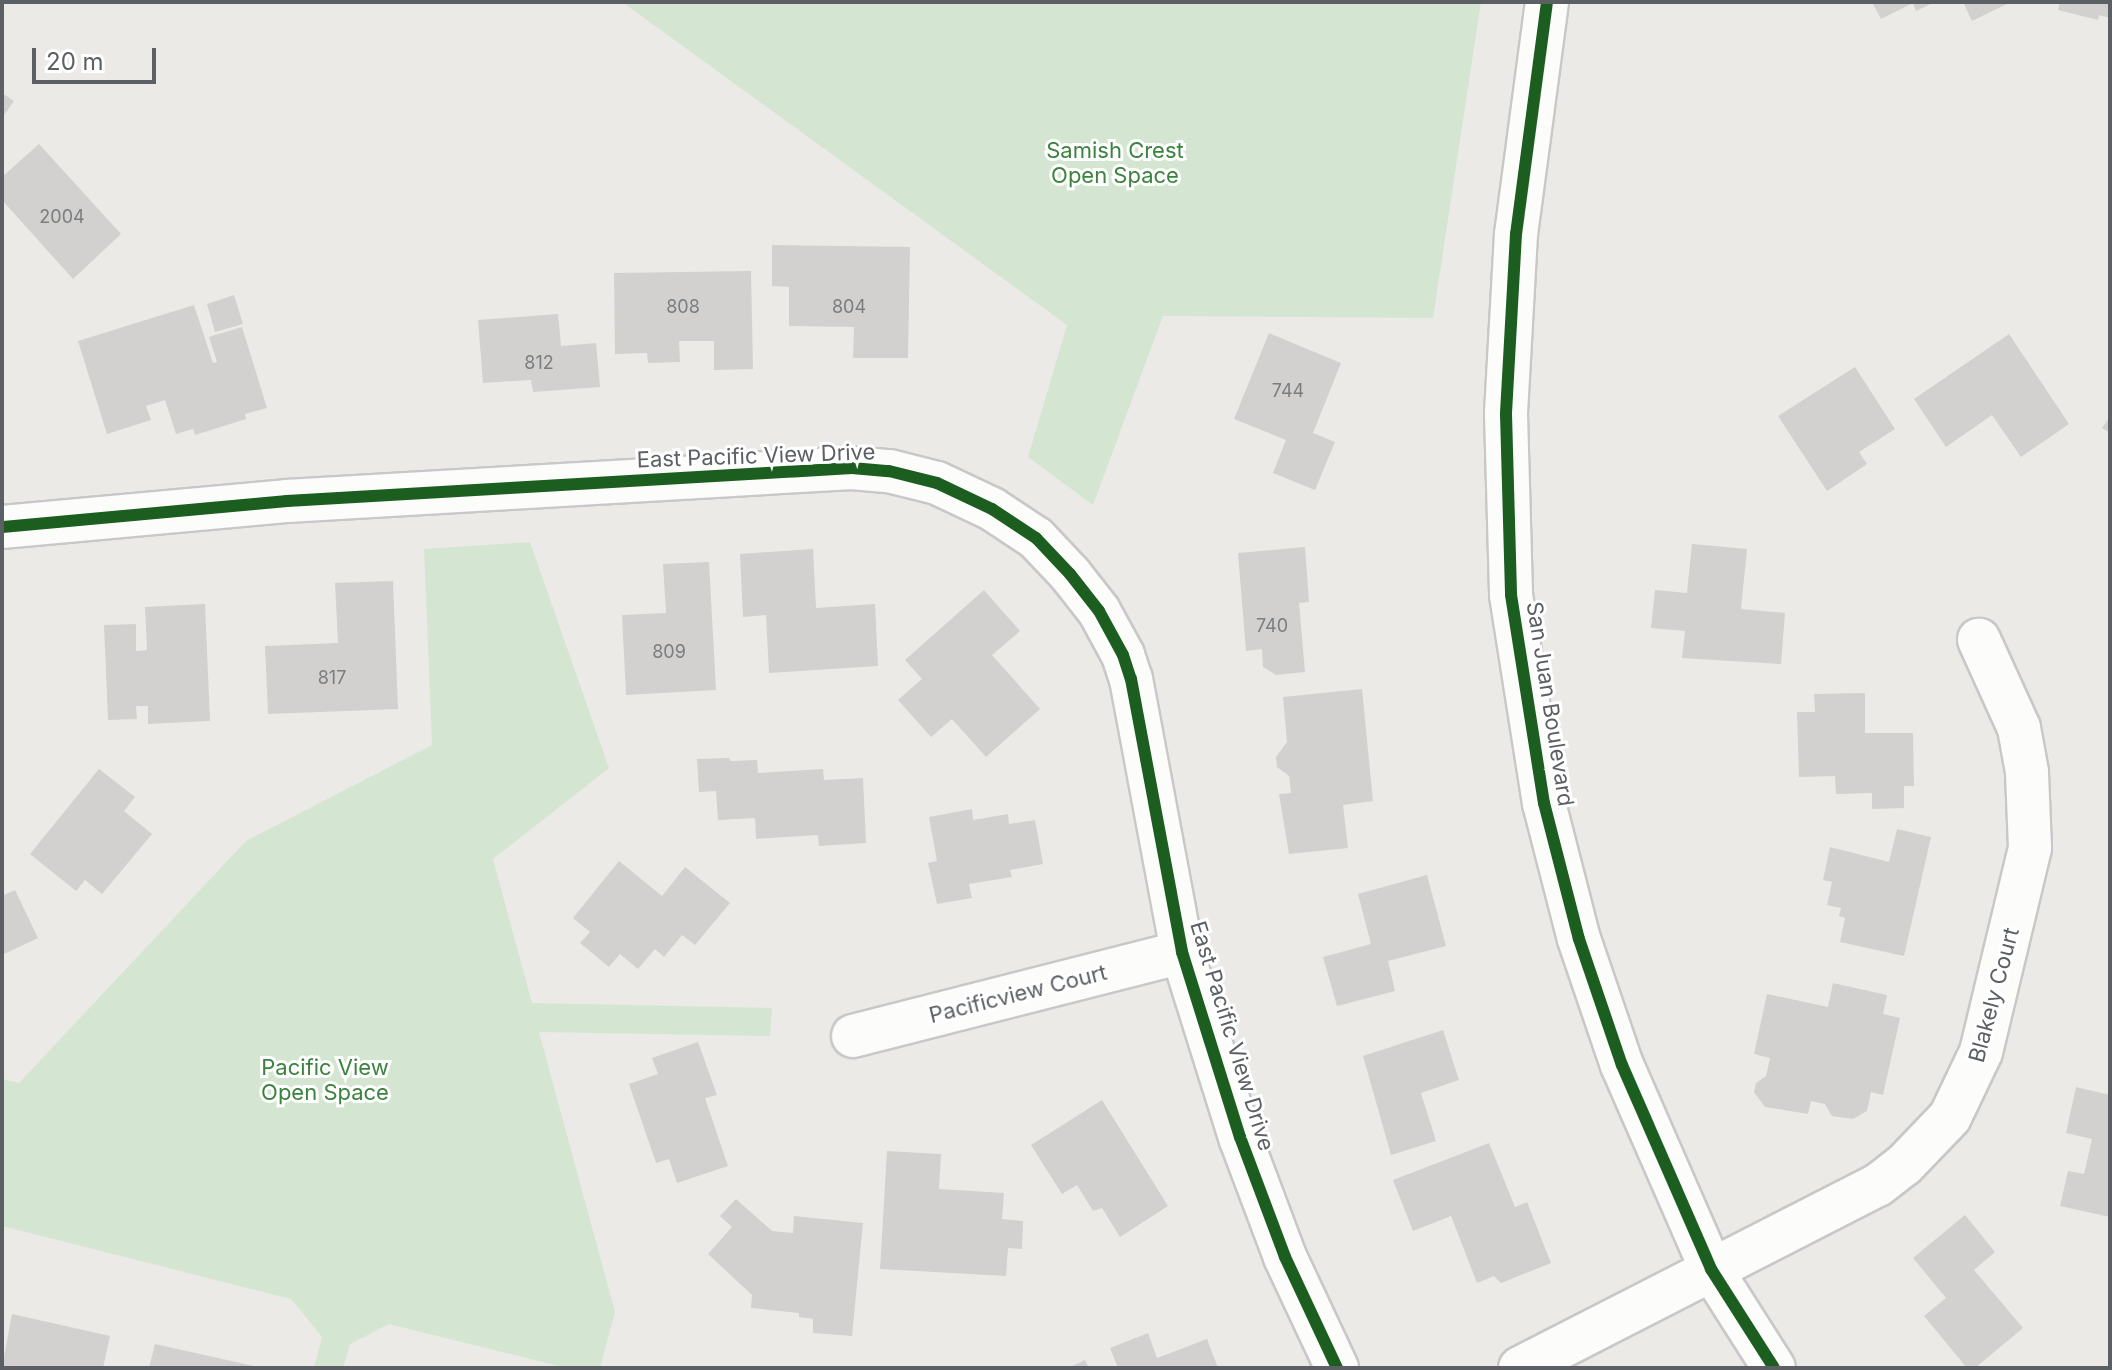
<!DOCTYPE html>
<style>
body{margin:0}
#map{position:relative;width:2112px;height:1370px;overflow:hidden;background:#ebeae6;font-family:Inter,sans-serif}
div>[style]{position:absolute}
.green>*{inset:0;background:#d4e6d2}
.building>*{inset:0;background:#d2d1cf}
.roads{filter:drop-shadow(2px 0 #c8c8c8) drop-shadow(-2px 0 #c8c8c8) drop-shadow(0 2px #c8c8c8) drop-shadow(0 -2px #c8c8c8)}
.minor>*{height:42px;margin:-21px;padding:0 21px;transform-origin:21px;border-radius:21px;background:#fcfcfb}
.cycleway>*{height:12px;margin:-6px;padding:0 6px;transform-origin:6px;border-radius:6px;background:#1b5e20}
span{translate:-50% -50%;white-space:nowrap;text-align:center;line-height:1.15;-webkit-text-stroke:6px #fff;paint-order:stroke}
.number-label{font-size:18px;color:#7b7d7f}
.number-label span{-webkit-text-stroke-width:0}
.park-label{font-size:22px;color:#3c833f}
.street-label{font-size:22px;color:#5c5f63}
.frame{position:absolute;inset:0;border:4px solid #5c5f63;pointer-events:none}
.scale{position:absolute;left:32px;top:48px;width:124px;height:36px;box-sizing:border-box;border:4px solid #5c5f63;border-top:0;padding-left:10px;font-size:24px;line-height:28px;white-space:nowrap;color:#5c5f63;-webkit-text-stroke:6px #fff;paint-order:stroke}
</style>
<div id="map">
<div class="green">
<div style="clip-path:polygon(622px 2px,1481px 2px,1433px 318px,1163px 316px,1093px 505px,1028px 457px,1067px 325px)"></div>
<div style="clip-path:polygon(530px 542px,609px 768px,493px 859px,532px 1003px,772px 1008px,770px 1036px,539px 1032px,615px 1312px,600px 1368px,566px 1368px,389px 1324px,350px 1344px,343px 1368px,314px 1368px,322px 1337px,291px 1299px,2px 1226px,2px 1079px,19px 1083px,246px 841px,432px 745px,424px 549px)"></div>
</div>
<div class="building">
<div style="clip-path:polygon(1872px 2px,1935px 2px,1916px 11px,1913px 3px,1881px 19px)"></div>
<div style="clip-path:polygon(1963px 2px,2011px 2px,1972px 21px)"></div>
<div style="clip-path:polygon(2060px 2px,2110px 2px,2110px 18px,2099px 15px,2098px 20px,2058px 10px)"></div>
<div style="clip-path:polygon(2px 93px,14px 101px,2px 118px)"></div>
<div style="clip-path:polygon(39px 144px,121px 234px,73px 279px,2px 200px,2px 177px)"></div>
<div style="clip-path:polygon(772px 245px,910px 247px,908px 358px,853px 358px,854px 327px,789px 326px,789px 287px,772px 286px)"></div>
<div style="clip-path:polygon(751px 271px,753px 369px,714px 370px,714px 341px,679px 341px,680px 362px,648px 363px,647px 353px,615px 354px,614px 273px)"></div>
<div style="clip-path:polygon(234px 295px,243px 324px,215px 332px,207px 304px)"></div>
<div style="clip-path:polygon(194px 305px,213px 363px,217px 362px,209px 337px,242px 327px,267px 408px,245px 414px,246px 419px,195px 435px,193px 429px,176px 434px,165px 400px,146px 406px,151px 420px,107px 434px,78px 341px)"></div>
<div style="clip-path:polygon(558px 314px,561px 346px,596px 343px,600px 387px,533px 392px,531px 380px,483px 383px,478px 320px)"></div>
<div style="clip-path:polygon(1269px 333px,1341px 363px,1313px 433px,1335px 442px,1315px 490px,1273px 473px,1286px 440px,1234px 419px)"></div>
<div style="clip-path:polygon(2009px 334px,2069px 424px,2021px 457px,1992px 415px,1946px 447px,1914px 399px)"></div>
<div style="clip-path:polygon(1855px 367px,1895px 429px,1859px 452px,1867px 464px,1827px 491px,1778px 416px)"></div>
<div style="clip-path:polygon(2110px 417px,2110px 433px,2102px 428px)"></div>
<div style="clip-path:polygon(1692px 544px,1747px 549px,1741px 609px,1785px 613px,1781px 664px,1682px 658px,1685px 631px,1651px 628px,1655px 590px,1687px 593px)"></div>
<div style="clip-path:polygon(1305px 547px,1309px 602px,1299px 603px,1305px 672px,1276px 675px,1263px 667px,1262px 649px,1246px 651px,1238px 553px)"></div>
<div style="clip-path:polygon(813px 549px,816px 608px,875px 604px,878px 666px,769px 673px,766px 615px,743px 617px,740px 554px)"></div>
<div style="clip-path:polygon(709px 562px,716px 690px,626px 695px,622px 615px,666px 613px,663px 564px)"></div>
<div style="clip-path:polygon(393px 581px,398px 709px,268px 714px,265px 646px,338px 643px,335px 583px)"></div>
<div style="clip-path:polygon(984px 590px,1020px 631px,992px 655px,1040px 709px,986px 757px,952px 719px,931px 737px,898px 700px,922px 679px,905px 660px)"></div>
<div style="clip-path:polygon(205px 604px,210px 721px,148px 724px,148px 706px,136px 706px,137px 719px,108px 720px,104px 625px,136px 624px,136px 651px,147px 650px,145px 607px)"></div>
<div style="clip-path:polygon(1362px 689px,1373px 801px,1343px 805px,1348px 848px,1289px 854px,1279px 794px,1291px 793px,1289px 776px,1277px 767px,1276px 757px,1287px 742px,1283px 697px)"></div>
<div style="clip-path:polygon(1865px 693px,1865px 733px,1913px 733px,1914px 786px,1904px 786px,1904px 808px,1872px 809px,1872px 793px,1836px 794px,1835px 776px,1799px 777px,1797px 712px,1815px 712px,1814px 694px)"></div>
<div style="clip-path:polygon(729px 758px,731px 761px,757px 760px,758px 773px,823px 769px,824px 780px,863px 778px,866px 843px,819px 846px,818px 835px,756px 839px,755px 818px,718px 820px,716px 791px,699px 792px,697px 759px)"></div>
<div style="clip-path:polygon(99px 769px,135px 797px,124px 811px,152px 834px,102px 894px,85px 880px,76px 891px,30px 854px)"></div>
<div style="clip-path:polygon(972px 809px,973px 820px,1008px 814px,1009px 824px,1035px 820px,1043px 864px,1010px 870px,1012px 877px,969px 884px,972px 898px,937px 904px,928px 863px,937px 861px,929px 817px)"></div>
<div style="clip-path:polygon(1897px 829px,1931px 837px,1904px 956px,1840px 942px,1845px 918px,1839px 916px,1841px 908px,1827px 905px,1832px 882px,1823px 880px,1830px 847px,1889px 862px)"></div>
<div style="clip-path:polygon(619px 861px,662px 896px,685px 867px,730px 903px,695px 945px,682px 935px,664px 957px,655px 949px,638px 969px,620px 954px,609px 967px,580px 943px,590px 932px,573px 918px)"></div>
<div style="clip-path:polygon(1427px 875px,1446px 946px,1388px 961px,1395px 991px,1337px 1006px,1323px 957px,1371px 944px,1358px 894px)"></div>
<div style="clip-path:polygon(15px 890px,38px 938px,2px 955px,2px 896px)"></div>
<div style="clip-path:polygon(1833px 983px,1887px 995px,1883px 1014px,1900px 1018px,1883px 1095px,1871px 1092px,1867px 1111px,1853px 1119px,1832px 1116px,1825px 1104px,1811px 1101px,1808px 1114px,1765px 1107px,1754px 1092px,1756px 1083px,1766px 1076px,1770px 1058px,1754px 1054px,1767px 994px,1828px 1007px)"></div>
<div style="clip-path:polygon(1443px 1030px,1459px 1080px,1421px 1093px,1436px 1141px,1391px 1155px,1363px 1056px)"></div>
<div style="clip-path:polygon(698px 1042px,717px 1095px,705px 1098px,728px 1166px,677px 1183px,669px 1159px,656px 1163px,629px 1084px,658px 1074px,652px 1058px)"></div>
<div style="clip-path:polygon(2076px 1087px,2110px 1095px,2110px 1217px,2060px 1206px,2068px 1171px,2084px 1174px,2092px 1139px,2066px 1133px)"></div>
<div style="clip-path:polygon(1102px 1100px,1168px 1206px,1120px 1237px,1102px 1208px,1093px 1211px,1077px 1185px,1062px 1194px,1031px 1145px)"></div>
<div style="clip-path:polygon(1489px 1143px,1515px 1207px,1527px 1202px,1551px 1263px,1501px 1283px,1494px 1276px,1477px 1283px,1451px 1216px,1413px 1231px,1393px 1180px)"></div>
<div style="clip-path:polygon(887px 1151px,941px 1154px,939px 1189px,1004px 1193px,1002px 1219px,1023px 1221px,1022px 1249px,1008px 1248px,1006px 1276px,880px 1269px)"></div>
<div style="clip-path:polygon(736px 1199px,772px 1231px,793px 1233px,794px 1216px,863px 1223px,852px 1336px,813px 1333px,813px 1319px,799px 1317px,799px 1313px,751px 1308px,752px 1295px,708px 1254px,732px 1227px,720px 1216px)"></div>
<div style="clip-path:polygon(1965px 1215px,1995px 1252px,1974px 1270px,2023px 1328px,1975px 1368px,1967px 1368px,1924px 1316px,1946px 1298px,1913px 1258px)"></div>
<div style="clip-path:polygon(12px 1314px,110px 1336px,103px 1368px,2px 1368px)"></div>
<div style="clip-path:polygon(1148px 1333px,1157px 1358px,1207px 1339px,1218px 1368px,1118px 1368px,1110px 1348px)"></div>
<div style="clip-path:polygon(155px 1344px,258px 1367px,257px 1368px,149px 1368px)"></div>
<div style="clip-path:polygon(1085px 1360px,1089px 1368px,1068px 1368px)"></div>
</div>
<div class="roads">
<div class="minor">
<div style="left:1547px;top:2px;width:234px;rotate:97.6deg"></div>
<div style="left:1516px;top:234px;width:180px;rotate:93.2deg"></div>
<div style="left:1506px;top:414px;width:181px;rotate:88.4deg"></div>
<div style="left:1511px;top:595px;width:211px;rotate:81deg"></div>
<div style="left:1544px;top:803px;width:140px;rotate:75.6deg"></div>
<div style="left:1579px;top:939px;width:133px;rotate:71.2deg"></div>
<div style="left:1622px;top:1065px;width:223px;rotate:66.4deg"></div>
<div style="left:1711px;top:1269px;width:117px;rotate:57.5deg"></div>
<div style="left:2px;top:527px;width:286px;rotate:-5.2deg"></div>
<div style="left:287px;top:501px;width:566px;rotate:-3.34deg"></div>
<div style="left:852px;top:468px;width:37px;rotate:5deg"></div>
<div style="left:889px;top:471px;width:49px;rotate:14deg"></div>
<div style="left:937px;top:483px;width:61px;rotate:25.3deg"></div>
<div style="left:992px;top:509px;width:53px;rotate:33.4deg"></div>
<div style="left:1036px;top:538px;width:50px;rotate:46.6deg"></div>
<div style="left:1070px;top:574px;width:47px;rotate:51.9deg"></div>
<div style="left:1099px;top:611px;width:50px;rotate:61.4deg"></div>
<div style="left:1123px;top:655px;width:25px;rotate:72deg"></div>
<div style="left:1131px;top:679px;width:278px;rotate:79.4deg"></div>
<div style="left:1182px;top:952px;width:194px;rotate:72.6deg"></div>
<div style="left:1240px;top:1137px;width:128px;rotate:69.4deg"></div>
<div style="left:1285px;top:1257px;width:123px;rotate:64.9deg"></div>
<div style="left:853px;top:1036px;width:340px;rotate:-14.3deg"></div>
<div style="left:1520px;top:1368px;width:402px;rotate:-27.1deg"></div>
<div style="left:1878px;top:1185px;width:33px;rotate:-38deg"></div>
<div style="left:1904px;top:1165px;width:66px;rotate:-46.2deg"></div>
<div style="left:1950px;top:1117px;width:72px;rotate:-64.5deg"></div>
<div style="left:1981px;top:1052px;width:210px;rotate:-76.5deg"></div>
<div style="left:2030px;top:848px;width:76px;rotate:-92.3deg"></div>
<div style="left:2027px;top:772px;width:45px;rotate:-100.3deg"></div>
<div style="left:2019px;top:728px;width:97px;rotate:-114.4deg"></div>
</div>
</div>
<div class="cycleway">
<div style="left:1547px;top:2px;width:234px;rotate:97.6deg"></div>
<div style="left:1516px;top:234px;width:180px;rotate:93.2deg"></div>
<div style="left:1506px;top:414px;width:181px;rotate:88.4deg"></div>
<div style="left:1511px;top:595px;width:211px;rotate:81deg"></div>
<div style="left:1544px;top:803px;width:140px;rotate:75.6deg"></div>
<div style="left:1579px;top:939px;width:133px;rotate:71.2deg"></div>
<div style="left:1622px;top:1065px;width:223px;rotate:66.4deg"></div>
<div style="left:1711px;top:1269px;width:117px;rotate:57.5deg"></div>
<div style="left:2px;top:527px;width:286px;rotate:-5.2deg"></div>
<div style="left:287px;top:501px;width:566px;rotate:-3.34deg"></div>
<div style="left:852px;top:468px;width:37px;rotate:5deg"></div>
<div style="left:889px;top:471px;width:49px;rotate:14deg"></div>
<div style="left:937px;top:483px;width:61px;rotate:25.3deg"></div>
<div style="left:992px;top:509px;width:53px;rotate:33.4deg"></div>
<div style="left:1036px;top:538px;width:50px;rotate:46.6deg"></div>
<div style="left:1070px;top:574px;width:47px;rotate:51.9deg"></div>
<div style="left:1099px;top:611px;width:50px;rotate:61.4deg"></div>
<div style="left:1123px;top:655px;width:25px;rotate:72deg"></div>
<div style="left:1131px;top:679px;width:278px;rotate:79.4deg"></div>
<div style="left:1182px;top:952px;width:194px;rotate:72.6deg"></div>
<div style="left:1240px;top:1137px;width:128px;rotate:69.4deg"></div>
<div style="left:1285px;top:1257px;width:123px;rotate:64.9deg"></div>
</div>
<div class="number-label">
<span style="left:62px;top:217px">2004</span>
<span style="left:683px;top:307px">808</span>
<span style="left:849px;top:307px">804</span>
<span style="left:539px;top:363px">812</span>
<span style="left:1288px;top:391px">744</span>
<span style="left:1272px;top:626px">740</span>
<span style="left:669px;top:652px">809</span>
<span style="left:332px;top:678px">817</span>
</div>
<div class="park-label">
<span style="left:1115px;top:163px">Samish Crest<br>Open Space</span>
<span style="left:325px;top:1080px">Pacific View<br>Open Space</span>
</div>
<div class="street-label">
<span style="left:756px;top:456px;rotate:-2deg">East Pacific View Drive</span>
<span style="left:1550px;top:704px;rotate:81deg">San Juan Boulevard</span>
<span style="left:1018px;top:994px;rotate:-14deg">Pacificview Court</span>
<span style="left:1994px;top:995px;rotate:-75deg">Blakely Court</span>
<span style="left:1232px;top:1036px;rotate:73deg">East Pacific View Drive</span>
</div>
<div class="frame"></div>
<div class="scale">20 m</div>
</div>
